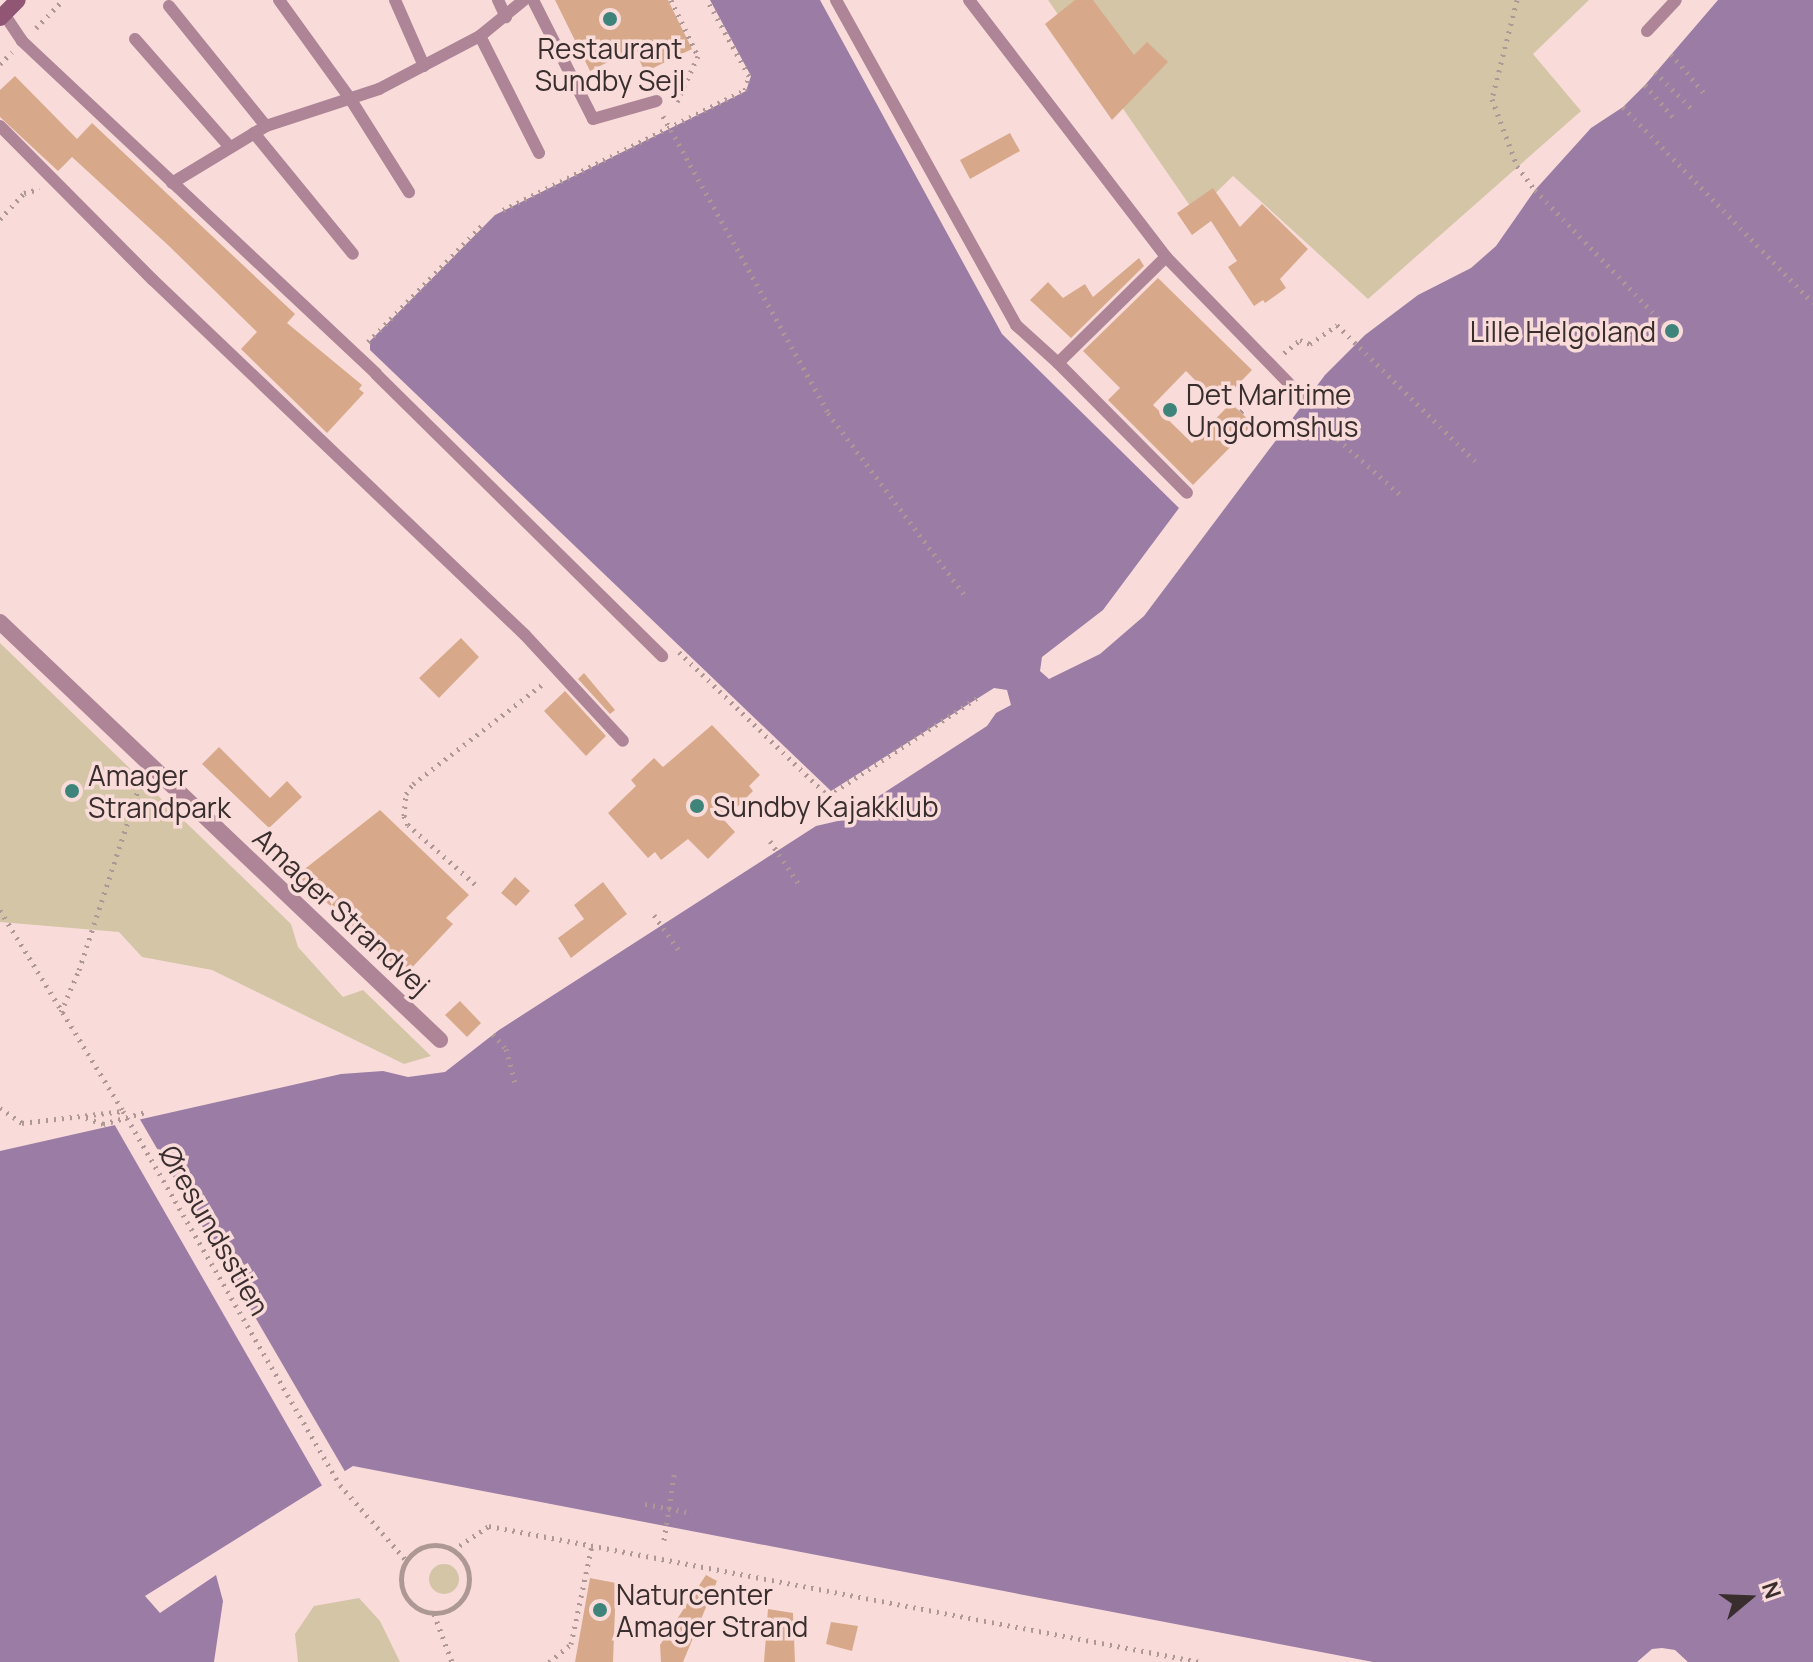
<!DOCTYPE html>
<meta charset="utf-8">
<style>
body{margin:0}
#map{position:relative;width:1813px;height:1662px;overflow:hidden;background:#f9dcda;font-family:Manrope,sans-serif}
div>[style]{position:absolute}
.green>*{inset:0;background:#d3c5a6}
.round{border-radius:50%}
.water>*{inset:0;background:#9a7ca5}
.pier>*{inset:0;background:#f9dcda}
.building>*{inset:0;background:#d7a98a}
.path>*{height:5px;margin-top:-2.5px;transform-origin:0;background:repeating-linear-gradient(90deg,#ae9896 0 2px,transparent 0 8px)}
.path>.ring{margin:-2.5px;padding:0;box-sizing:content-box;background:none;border:5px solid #ae9896;border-radius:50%}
.lane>*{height:12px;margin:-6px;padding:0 6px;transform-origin:6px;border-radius:6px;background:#ae8497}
.street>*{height:16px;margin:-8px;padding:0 8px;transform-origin:8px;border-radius:8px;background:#ae8497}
.secondary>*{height:16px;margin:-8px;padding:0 8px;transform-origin:8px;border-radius:8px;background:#915673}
.dots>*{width:22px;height:22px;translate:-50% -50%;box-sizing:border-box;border:4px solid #f9dcda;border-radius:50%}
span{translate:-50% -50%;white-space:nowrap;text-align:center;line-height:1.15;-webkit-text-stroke:7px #f9dcda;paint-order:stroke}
.poi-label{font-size:28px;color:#392e2d}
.right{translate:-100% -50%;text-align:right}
.left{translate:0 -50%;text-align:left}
.street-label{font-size:28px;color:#392e2d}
.north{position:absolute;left:1709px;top:1558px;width:80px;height:80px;-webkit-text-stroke:6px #f9dcda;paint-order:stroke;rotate:71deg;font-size:22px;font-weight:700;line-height:32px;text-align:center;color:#392e2d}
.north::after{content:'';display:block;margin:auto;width:28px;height:36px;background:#392e2d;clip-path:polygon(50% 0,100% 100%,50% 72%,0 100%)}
</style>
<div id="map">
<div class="green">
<div style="clip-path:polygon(1048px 0,1589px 0,1533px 54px,1581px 111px,1368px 299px,1233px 176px,1195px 213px)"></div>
<div style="clip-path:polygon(0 643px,291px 924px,298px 947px,343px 997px,363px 990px,431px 1056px,404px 1064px,212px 970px,142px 957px,119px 932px,0 922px)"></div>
<div class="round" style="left:429px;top:1564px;width:30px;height:30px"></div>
<div style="clip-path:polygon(359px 1598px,380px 1621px,400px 1662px,298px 1662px,295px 1634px,314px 1606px)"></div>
</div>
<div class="water">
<div style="clip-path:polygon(710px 0,820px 0,1002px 334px,1179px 508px,1103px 610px,1042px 657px,1040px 671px,1049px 679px,1100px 654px,1144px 616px,1325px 375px,1365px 335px,1418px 295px,1471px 268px,1496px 246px,1535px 190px,1591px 128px,1623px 107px,1645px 85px,1718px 0,1813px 0,1813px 1662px,1688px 1662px,1675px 1650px,1662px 1648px,1652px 1649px,1637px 1662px,1373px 1662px,353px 1466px,145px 1596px,160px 1613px,216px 1575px,223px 1601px,214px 1662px,0 1662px,0 1151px,341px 1074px,383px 1071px,408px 1077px,445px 1072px,499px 1030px,816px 826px,842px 820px,987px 726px,996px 713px,1011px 705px,1007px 690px,994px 688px,831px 791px,370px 350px,370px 341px,495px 215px,746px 91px,751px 76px)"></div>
</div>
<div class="pier">
<div style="clip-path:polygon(138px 1116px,347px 1475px,324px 1489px,113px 1122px)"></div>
</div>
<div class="building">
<div style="clip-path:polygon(555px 0,668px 0,692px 49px,645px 72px,634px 49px,590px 71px)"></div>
<div style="clip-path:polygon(1075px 0,1093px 0,1134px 55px,1147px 42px,1168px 62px,1112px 120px,1045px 24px)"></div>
<div style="clip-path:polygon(15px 76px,77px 139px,92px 123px,295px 314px,287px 323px,362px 385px,359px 389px,364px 393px,327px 433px,241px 349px,257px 332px,169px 246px,72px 157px,58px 171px,0 117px,0 90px)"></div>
<div style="clip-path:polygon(1010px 133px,1020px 151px,970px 179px,960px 160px)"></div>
<div style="clip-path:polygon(1213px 188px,1240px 227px,1262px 204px,1308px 249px,1280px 279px,1286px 288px,1265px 303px,1263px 300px,1254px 306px,1228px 267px,1237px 261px,1211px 221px,1192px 235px,1177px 213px)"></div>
<div style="clip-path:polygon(1139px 258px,1144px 266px,1071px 338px,1030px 300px,1048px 282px,1063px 298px,1085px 284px,1093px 297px)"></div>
<div style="clip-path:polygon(1158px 278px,1252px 370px,1219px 404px,1186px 371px,1153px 405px,1192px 443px,1231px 403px,1253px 424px,1193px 485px,1108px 400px,1120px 388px,1083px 351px)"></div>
<div style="clip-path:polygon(461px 638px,479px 657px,439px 698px,419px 678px)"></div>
<div style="clip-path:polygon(584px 673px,615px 710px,610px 714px,578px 679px)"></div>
<div style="clip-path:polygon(565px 691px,606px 736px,586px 756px,544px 711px)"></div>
<div style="clip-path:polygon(712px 725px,760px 775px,749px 786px,753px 791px,724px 820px,735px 832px,708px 859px,688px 839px,661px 860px,655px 852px,648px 858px,608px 813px,636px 786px,631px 780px,654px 758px,663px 767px)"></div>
<div style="clip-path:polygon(219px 747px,270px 798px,287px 781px,302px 797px,269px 828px,202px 764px)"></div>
<div style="clip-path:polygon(380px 810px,469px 895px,446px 918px,453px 924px,405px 975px,297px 875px)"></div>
<div style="clip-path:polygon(515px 877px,530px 891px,516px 906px,501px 893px)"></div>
<div style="clip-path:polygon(603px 882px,627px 914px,571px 958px,558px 938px,584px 919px,574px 905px)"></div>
<div style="clip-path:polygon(460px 1001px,481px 1023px,467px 1037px,445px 1015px)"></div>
<div style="clip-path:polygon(706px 1575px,717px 1581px,683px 1662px,661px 1662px,660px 1645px)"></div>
<div style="clip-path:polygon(590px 1578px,616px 1583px,613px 1662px,575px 1662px)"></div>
<div style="clip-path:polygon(768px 1609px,793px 1613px,795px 1662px,764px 1662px)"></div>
<div style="clip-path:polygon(831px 1622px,858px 1626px,852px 1651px,826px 1644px)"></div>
</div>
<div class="path">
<div style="left:671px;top:0;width:62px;rotate:64.3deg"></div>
<div style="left:698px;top:56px;width:53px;rotate:114.6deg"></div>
<div style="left:1517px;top:0;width:102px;rotate:104.2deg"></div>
<div style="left:1492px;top:99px;width:72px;rotate:69.5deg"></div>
<div style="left:1517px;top:166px;width:30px;rotate:53deg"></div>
<div style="left:1535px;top:190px;width:189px;rotate:46.1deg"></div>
<div style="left:36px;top:28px;width:39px;rotate:-46deg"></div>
<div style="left:1671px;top:54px;width:51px;rotate:49.8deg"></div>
<div style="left:0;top:64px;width:17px;rotate:-45deg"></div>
<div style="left:1655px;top:72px;width:54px;rotate:45deg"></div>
<div style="left:1645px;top:85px;width:43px;rotate:48.8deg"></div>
<div style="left:1623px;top:107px;width:273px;rotate:45.9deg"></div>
<div style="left:663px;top:116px;width:340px;rotate:60.9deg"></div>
<div style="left:828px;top:413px;width:231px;rotate:53.1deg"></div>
<div style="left:503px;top:210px;width:270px;rotate:-26.4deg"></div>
<div style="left:745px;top:90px;width:15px;rotate:-74deg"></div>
<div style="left:749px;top:76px;width:87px;rotate:-118.9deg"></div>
<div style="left:0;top:219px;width:35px;rotate:-47deg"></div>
<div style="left:24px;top:193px;width:16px;rotate:-15deg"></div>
<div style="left:368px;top:342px;width:168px;rotate:-45.7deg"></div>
<div style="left:1284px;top:353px;width:21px;rotate:-39deg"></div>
<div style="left:1300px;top:340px;width:11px;rotate:22deg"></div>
<div style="left:1310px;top:344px;width:33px;rotate:-35deg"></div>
<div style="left:1337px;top:325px;width:198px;rotate:44.6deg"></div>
<div style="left:1241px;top:412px;width:36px;rotate:-46deg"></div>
<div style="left:1314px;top:418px;width:119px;rotate:41.6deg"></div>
<div style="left:679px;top:652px;width:207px;rotate:44deg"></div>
<div style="left:828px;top:796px;width:180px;rotate:-33.4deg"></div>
<div style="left:770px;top:841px;width:54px;rotate:56.3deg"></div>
<div style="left:475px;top:884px;width:89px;rotate:-138.6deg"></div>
<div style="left:408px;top:825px;width:10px;rotate:-114deg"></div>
<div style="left:404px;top:816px;width:22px;rotate:-85deg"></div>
<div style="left:406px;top:794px;width:12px;rotate:-55deg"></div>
<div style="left:413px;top:784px;width:165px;rotate:-37.6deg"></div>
<div style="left:0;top:910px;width:236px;rotate:58.5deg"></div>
<div style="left:123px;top:1111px;width:432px;rotate:59.9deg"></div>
<div style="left:340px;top:1485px;width:100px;rotate:48.7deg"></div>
<div style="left:654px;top:915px;width:42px;rotate:54.8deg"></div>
<div style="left:61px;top:1012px;width:46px;rotate:-66.8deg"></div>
<div style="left:79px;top:970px;width:192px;rotate:-71.8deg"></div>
<div style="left:139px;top:788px;width:8px;rotate:-40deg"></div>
<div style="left:493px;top:1034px;width:20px;rotate:49deg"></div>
<div style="left:506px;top:1049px;width:35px;rotate:75deg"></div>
<div style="left:0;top:1108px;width:27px;rotate:34deg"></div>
<div style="left:22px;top:1123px;width:102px;rotate:-6.8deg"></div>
<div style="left:86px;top:1118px;width:18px;rotate:19deg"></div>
<div style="left:103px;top:1124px;width:45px;rotate:-15.6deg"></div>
<div style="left:645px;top:1504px;width:48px;rotate:10.8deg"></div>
<div style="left:664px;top:1540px;width:71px;rotate:-81.1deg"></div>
<div class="ring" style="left:401px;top:1545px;width:63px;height:63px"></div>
<div style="left:453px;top:1550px;width:43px;rotate:-33.7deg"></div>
<div style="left:489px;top:1526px;width:724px;rotate:10.83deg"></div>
<div style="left:434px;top:1614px;width:51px;rotate:69.4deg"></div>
<div style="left:549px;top:1662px;width:28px;rotate:-39deg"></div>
<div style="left:571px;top:1644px;width:101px;rotate:-78deg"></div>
</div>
<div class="lane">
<div style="left:279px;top:0;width:123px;rotate:54.2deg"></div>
<div style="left:351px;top:100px;width:109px;rotate:57.8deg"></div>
<div style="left:395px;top:0;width:72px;rotate:66.3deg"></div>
<div style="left:498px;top:0;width:19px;rotate:65deg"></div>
<div style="left:533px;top:0;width:133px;rotate:63.2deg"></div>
<div style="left:593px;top:119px;width:66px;rotate:-15.9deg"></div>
<div style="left:836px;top:0;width:372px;rotate:61deg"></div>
<div style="left:1016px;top:325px;width:57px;rotate:42.1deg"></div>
<div style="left:1058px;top:363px;width:151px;rotate:-44.5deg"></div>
<div style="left:969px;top:0;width:324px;rotate:52.5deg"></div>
<div style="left:1166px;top:257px;width:202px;rotate:45.8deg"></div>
<div style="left:169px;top:6px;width:154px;rotate:51.1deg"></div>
<div style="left:4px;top:14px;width:32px;rotate:56deg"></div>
<div style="left:22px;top:41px;width:486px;rotate:43.2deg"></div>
<div style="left:376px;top:374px;width:402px;rotate:44.6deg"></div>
<div style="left:1647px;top:31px;width:42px;rotate:-46.9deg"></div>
<div style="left:480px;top:36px;width:131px;rotate:63.2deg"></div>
<div style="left:135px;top:39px;width:144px;rotate:48.7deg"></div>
<div style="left:0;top:126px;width:217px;rotate:45.2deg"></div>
<div style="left:153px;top:280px;width:514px;rotate:43.66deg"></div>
<div style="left:525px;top:635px;width:144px;rotate:47.2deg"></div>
<div style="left:254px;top:133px;width:156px;rotate:50.7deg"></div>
<div style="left:172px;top:183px;width:110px;rotate:-31.2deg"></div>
<div style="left:266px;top:126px;width:119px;rotate:-18.1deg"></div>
<div style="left:379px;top:89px;width:114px;rotate:-27.7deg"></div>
<div style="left:480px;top:36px;width:57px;rotate:-39.3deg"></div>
<div style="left:1058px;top:363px;width:183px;rotate:45.2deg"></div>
</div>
<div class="street">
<div style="left:0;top:622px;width:607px;rotate:43.53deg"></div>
</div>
<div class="secondary">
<div style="left:0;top:18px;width:25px;rotate:-45deg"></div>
</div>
<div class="dots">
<div style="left:610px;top:19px;background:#3e847b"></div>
<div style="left:1672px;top:331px;background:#3e847b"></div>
<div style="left:1170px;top:410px;background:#3e847b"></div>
<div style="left:72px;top:791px;background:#3e847b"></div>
<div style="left:697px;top:806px;background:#3e847b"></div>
<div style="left:600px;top:1610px;background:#3e847b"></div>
</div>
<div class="poi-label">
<span style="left:610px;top:64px">Restaurant<br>Sundby Sejl</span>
<span class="right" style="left:1656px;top:331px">Lille Helgoland</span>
<span class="left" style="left:1186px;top:410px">Det Maritime<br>Ungdomshus</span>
<span class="left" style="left:88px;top:791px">Amager<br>Strandpark</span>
<span class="left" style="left:713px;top:806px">Sundby Kajakklub</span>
<span class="left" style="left:616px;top:1610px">Naturcenter<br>Amager Strand</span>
</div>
<div class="street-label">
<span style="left:342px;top:911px;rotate:43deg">Amager Strandvej</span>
<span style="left:215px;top:1230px;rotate:60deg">Øresundsstien</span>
</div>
<div class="north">N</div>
</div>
